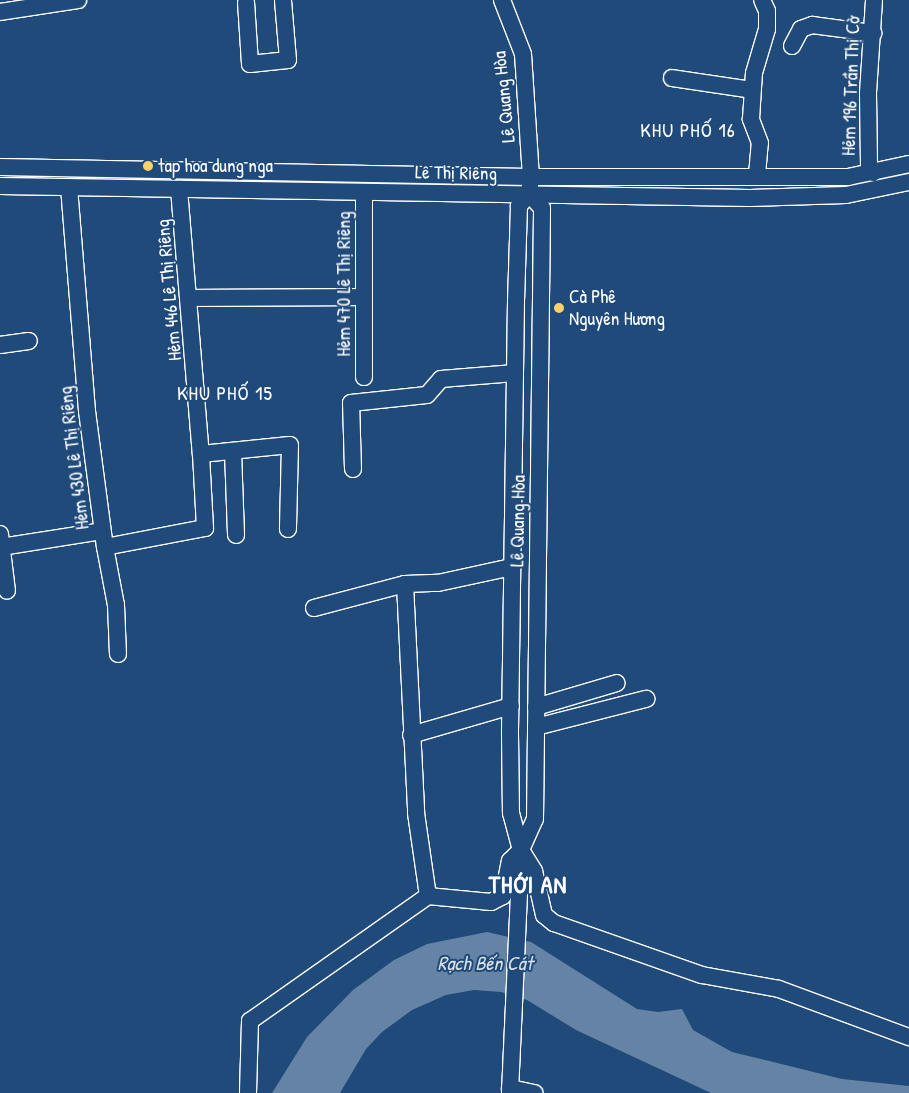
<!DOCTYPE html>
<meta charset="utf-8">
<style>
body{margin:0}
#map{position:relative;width:909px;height:1093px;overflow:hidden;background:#1f4a7a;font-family:"Patrick Hand",sans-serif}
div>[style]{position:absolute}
.water>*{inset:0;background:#6583a4}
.roads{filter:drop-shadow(1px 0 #fff) drop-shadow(-1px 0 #fff) drop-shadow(0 1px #fff) drop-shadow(0 -1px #fff)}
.minor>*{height:16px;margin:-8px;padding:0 8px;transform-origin:8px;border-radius:8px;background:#1f4a7a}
.dots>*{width:14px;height:14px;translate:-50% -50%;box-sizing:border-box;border:2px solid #1f4a7a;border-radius:50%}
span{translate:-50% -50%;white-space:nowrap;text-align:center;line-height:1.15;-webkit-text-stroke:4px #1f4a7a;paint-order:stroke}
.street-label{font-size:19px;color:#fff}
.poi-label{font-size:19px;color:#fff}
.left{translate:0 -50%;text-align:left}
.neighbourhood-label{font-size:20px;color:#fff;letter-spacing:1px}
.water-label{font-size:20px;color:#d8e0e8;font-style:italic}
.district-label{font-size:24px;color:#fff;font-weight:700;letter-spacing:1px}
</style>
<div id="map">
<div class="water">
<div style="clip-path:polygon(487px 932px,531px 942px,637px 1009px,658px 1012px,682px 1009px,693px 1030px,732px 1052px,842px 1079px,909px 1086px,909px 1093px,711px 1093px,576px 1030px,527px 1000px,501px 992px,474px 990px,446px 995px,412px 1010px,382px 1032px,366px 1049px,340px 1093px,272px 1093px,307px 1037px,353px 990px,394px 960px,427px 944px)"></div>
</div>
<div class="roads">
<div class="minor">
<div style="left:502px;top:0;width:58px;rotate:68.7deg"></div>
<div style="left:523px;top:54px;width:123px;rotate:86.3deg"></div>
<div style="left:531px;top:177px;width:17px;rotate:97deg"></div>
<div style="left:529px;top:194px;width:16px;rotate:130deg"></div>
<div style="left:519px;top:206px;width:95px;rotate:91.8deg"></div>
<div style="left:516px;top:301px;width:433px;rotate:90.8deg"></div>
<div style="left:510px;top:734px;width:79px;rotate:89.3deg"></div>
<div style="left:511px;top:813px;width:38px;rotate:75deg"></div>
<div style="left:521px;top:850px;width:243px;rotate:92.6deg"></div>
<div style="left:246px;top:2px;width:62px;rotate:86.3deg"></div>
<div style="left:250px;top:64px;width:38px;rotate:-6deg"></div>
<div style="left:288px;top:60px;width:60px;rotate:-94.8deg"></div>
<div style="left:0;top:12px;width:79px;rotate:-8.7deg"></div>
<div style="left:792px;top:46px;width:19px;rotate:-62deg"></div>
<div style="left:801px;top:29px;width:12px;rotate:-20deg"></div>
<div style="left:812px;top:25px;width:62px;rotate:7.5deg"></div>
<div style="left:672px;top:78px;width:81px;rotate:8.5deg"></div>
<div style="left:0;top:167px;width:531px;rotate:1.08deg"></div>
<div style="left:531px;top:177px;width:317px"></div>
<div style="left:848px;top:177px;width:62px;rotate:-12deg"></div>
<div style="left:873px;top:173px;width:9px;rotate:-117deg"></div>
<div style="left:869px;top:165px;width:72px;rotate:-90.8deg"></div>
<div style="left:868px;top:93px;width:93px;rotate:-86.3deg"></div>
<div style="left:757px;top:175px;width:32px;rotate:-85deg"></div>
<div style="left:760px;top:143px;width:26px;rotate:-111deg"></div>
<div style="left:751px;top:119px;width:46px;rotate:-86.3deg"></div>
<div style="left:754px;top:73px;width:46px;rotate:-73.5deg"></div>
<div style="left:767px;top:29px;width:18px;rotate:-90deg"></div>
<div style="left:767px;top:11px;width:12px;rotate:-114deg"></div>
<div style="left:0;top:186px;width:750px;rotate:0.92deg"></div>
<div style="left:750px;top:198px;width:96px;rotate:-1.8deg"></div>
<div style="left:846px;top:195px;width:64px;rotate:-11.7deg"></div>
<div style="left:69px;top:187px;width:225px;rotate:85.4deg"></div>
<div style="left:87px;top:411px;width:137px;rotate:82.5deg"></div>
<div style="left:105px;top:547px;width:102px;rotate:-10.8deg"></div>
<div style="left:205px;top:528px;width:74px;rotate:-93.1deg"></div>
<div style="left:179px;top:189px;width:266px;rotate:85.3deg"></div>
<div style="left:201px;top:454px;width:89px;rotate:-5.8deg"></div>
<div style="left:290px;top:445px;width:84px;rotate:91.4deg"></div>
<div style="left:190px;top:298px;width:174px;rotate:-0.3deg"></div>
<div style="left:0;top:345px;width:29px;rotate:-8deg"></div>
<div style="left:364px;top:377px;width:185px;rotate:-90deg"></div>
<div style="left:233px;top:452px;width:83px;rotate:87.9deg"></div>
<div style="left:353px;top:469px;width:66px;rotate:-91.7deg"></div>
<div style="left:351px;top:403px;width:76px;rotate:-6deg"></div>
<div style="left:427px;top:395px;width:21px;rotate:-49deg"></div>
<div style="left:441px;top:379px;width:74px;rotate:-4.6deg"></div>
<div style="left:0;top:534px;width:57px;rotate:83deg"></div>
<div style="left:1px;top:547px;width:102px;rotate:-9deg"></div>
<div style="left:105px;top:547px;width:59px;rotate:79.3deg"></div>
<div style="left:116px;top:605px;width:49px;rotate:87.7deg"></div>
<div style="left:405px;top:584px;width:229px;rotate:87.2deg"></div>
<div style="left:416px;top:813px;width:84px;rotate:81.8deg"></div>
<div style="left:314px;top:608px;width:94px;rotate:-14.8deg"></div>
<div style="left:405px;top:584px;width:33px;rotate:-2deg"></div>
<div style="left:438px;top:583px;width:76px;rotate:-12.2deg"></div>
<div style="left:536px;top:707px;width:84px;rotate:-16.5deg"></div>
<div style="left:536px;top:727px;width:114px;rotate:-14.3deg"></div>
<div style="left:411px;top:735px;width:104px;rotate:-16.2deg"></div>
<div style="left:521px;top:850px;width:25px;rotate:58deg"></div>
<div style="left:534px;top:871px;width:45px;rotate:77.2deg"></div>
<div style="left:544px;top:915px;width:13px;rotate:39deg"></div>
<div style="left:554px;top:923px;width:157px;rotate:19.4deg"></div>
<div style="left:702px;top:975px;width:78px;rotate:10.3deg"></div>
<div style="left:779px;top:989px;width:139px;rotate:20.3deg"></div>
<div style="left:510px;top:1088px;width:25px;rotate:12deg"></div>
<div style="left:248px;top:1093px;width:72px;rotate:-88.4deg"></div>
<div style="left:250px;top:1021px;width:218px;rotate:-35.1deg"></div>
<div style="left:428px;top:896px;width:63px;rotate:5.4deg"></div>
<div style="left:491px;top:902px;width:13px;rotate:-27deg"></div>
<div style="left:503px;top:896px;width:36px;rotate:-79deg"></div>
<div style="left:510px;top:861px;width:16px;rotate:-45deg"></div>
<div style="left:521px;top:850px;width:34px;rotate:-66deg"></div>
<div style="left:535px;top:819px;width:611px;rotate:-89.34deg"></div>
<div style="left:542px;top:208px;width:19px;rotate:-133deg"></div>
</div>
</div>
<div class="dots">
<div style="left:148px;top:166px;background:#ffd166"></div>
<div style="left:559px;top:308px;background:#ffd166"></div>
</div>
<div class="street-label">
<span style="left:851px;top:86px;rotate:-88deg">Hẻm 196 Trần Thị Cờ</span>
<span style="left:504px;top:97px;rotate:-96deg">Lê Quang Hòa</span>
<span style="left:456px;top:173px;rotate:1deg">Lê Thị Riêng</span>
<span style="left:344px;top:284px;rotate:-90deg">Hẻm 470 Lê Thị Riêng</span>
<span style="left:169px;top:290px;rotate:-95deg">Hẻm 446 Lê Thị Riêng</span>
<span style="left:74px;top:458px;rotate:-97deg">Hẻm 430 Lê Thị Riêng</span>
<span style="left:518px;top:521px;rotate:-89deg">Lê Quang Hòa</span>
</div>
<div class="poi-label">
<span class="left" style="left:158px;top:166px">tap hoa dung nga</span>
<span class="left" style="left:569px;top:308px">Cà Phê<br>Nguyên Hương</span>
</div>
<div class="neighbourhood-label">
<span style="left:688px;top:129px">KHU PHỐ 16</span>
<span style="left:225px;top:392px">KHU PHỐ 15</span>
</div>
<div class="water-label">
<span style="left:485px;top:962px">Rạch Bến Cát</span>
</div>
<div class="district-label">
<span style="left:528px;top:885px">THỚI AN</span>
</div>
</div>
